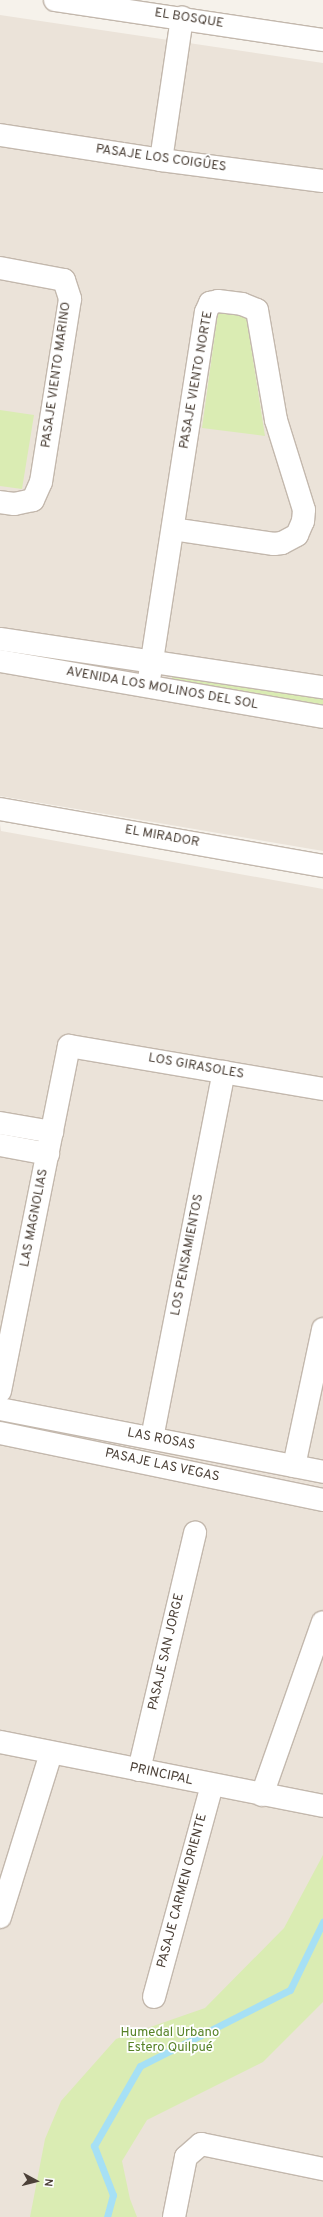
<!DOCTYPE html>
<meta charset="utf-8">
<style>
body{margin:0}
#map{position:relative;width:323px;height:2217px;overflow:hidden;background:#f6f2eb;font-family:Overpass,sans-serif}
div>[style]{position:absolute}
.residential>*{inset:0;background:#ebe3d9}
.green>*{inset:0;background:#daecb3}
.stream>*{height:7px;margin:-3.5px;padding:0 3.5px;transform-origin:3.5px;border-radius:3.5px;background:#a6e0f5}
.roads{filter:drop-shadow(1px 0 #c3b8ad) drop-shadow(-1px 0 #c3b8ad) drop-shadow(0 1px #c3b8ad) drop-shadow(0 -1px #c3b8ad)}
.minor>*{height:22px;margin:-11px;padding:0 11px;transform-origin:11px;border-radius:11px;background:#fff}
.tertiary>*{height:22px;margin:-11px;padding:0 11px;transform-origin:11px;border-radius:11px;background:#fff}
span{translate:-50% -50%;white-space:nowrap;text-align:center;line-height:1.15;-webkit-text-stroke:3.5px #fff;paint-order:stroke}
.street-label{font-size:13px;color:#4c4138}
.park-label{font-size:13px;color:#568226}
.north{position:absolute;left:16px;top:2161px;width:40px;height:40px;-webkit-text-stroke:3px #fff;paint-order:stroke;rotate:97deg;font-size:11px;font-weight:700;line-height:16px;text-align:center;color:#4c4138}
.north::after{content:'';display:block;margin:auto;width:14px;height:18px;background:#4c4138;clip-path:polygon(50% 0,100% 100%,50% 72%,0 100%)}
</style>
<div id="map">
<div class="residential">
<div style="clip-path:polygon(0 15px,323px 63px,323px 851px,0 796px)"></div>
<div style="clip-path:polygon(0 824px,1px 831px,323px 889px,323px 2217px,0 2217px)"></div>
</div>
<div class="green">
<div style="clip-path:polygon(218px 312px,246px 315px,265px 436px,202px 428px)"></div>
<div style="clip-path:polygon(0 410px,34px 415px,22px 489px,0 486px)"></div>
<div style="clip-path:polygon(172px 676px,323px 698px,323px 709px,172px 679px)"></div>
<div style="clip-path:polygon(323px 1855px,323px 2002px,263px 2062px,147px 2120px,122px 2161px,130px 2199px,137px 2217px,30px 2217px,45px 2139px,61px 2101px,116px 2039px,205px 2008px,284px 1928px)"></div>
</div>
<div class="stream">
<div style="left:107px;top:2217px;width:23px;rotate:-75deg"></div>
<div style="left:113px;top:2195px;width:53px;rotate:-111.2deg"></div>
<div style="left:94px;top:2146px;width:92px;rotate:-60.1deg"></div>
<div style="left:140px;top:2066px;width:168px;rotate:-26.9deg"></div>
<div style="left:290px;top:1990px;width:76px;rotate:-64.1deg"></div>
</div>
<div class="roads">
<div class="minor">
<div style="left:0;top:135px;width:163px;rotate:8.8deg"></div>
<div style="left:161px;top:160px;width:163px;rotate:7.4deg"></div>
<div style="left:161px;top:160px;width:144px;rotate:-81.6deg"></div>
<div style="left:0;top:268px;width:65px;rotate:10.6deg"></div>
<div style="left:64px;top:280px;width:20px;rotate:72deg"></div>
<div style="left:70px;top:299px;width:185px;rotate:99deg"></div>
<div style="left:41px;top:482px;width:20px;rotate:114deg"></div>
<div style="left:33px;top:500px;width:19px;rotate:168deg"></div>
<div style="left:14px;top:504px;width:14px;rotate:-172deg"></div>
<div style="left:0;top:639px;width:327px;rotate:8.5deg"></div>
<div style="left:0;top:661px;width:328px;rotate:9.8deg"></div>
<div style="left:148px;top:686px;width:378px;rotate:-81.2deg"></div>
<div style="left:206px;top:312px;width:10px;rotate:-66deg"></div>
<div style="left:210px;top:303px;width:8px;rotate:-14deg"></div>
<div style="left:218px;top:301px;width:24px;rotate:7deg"></div>
<div style="left:242px;top:304px;width:16px;rotate:22deg"></div>
<div style="left:257px;top:310px;width:112px;rotate:80.2deg"></div>
<div style="left:276px;top:420px;width:94px;rotate:72.7deg"></div>
<div style="left:304px;top:510px;width:11px;rotate:95deg"></div>
<div style="left:303px;top:521px;width:15px;rotate:113deg"></div>
<div style="left:297px;top:535px;width:17px;rotate:152deg"></div>
<div style="left:282px;top:543px;width:8px;rotate:173deg"></div>
<div style="left:274px;top:544px;width:102px;rotate:-171.6deg"></div>
<div style="left:0;top:809px;width:328px;rotate:10deg"></div>
<div style="left:0;top:1123px;width:53px;rotate:9.8deg"></div>
<div style="left:0;top:1145px;width:49px;rotate:10.6deg"></div>
<div style="left:0;top:1391px;width:352px;rotate:-78.7deg"></div>
<div style="left:69px;top:1046px;width:258px;rotate:9.6deg"></div>
<div style="left:0;top:1409px;width:329px;rotate:11deg"></div>
<div style="left:0;top:1433px;width:330px;rotate:11.7deg"></div>
<div style="left:152px;top:1438px;width:373px;rotate:-78.9deg"></div>
<div style="left:294px;top:1466px;width:140px;rotate:-78deg"></div>
<div style="left:0;top:1742px;width:329px;rotate:11.2deg"></div>
<div style="left:139px;top:1770px;width:244px;rotate:-76.7deg"></div>
<div style="left:262px;top:1795px;width:183px;rotate:-70.6deg"></div>
<div style="left:0;top:1917px;width:172px;rotate:-72.7deg"></div>
<div style="left:154px;top:1997px;width:220px;rotate:-74.7deg"></div>
<div style="left:174px;top:2217px;width:61px;rotate:-78.7deg"></div>
<div style="left:186px;top:2157px;width:20px;rotate:-41deg"></div>
<div style="left:201px;top:2144px;width:125px;rotate:11.6deg"></div>
</div>
<div class="tertiary">
<div style="left:55px;top:0;width:271px;rotate:8.5deg"></div>
</div>
</div>
<div class="street-label">
<span style="left:189px;top:19px;rotate:9deg">EL BOSQUE</span>
<span style="left:161px;top:159px;rotate:8deg">PASAJE LOS COIGÛES</span>
<span style="left:57px;top:375px;rotate:-82deg">PASAJE VIENTO MARINO</span>
<span style="left:197px;top:380px;rotate:-80deg">PASAJE VIENTO NORTE</span>
<span style="left:162px;top:689px;rotate:10deg">AVENIDA LOS MOLINOS DEL SOL</span>
<span style="left:162px;top:837px;rotate:10deg">EL MIRADOR</span>
<span style="left:196px;top:1067px;rotate:10deg">LOS GIRASOLES</span>
<span style="left:35px;top:1218px;rotate:-79deg">LAS MAGNOLIAS</span>
<span style="left:188px;top:1255px;rotate:-79deg">LOS PENSAMIENTOS</span>
<span style="left:161px;top:1440px;rotate:11deg">LAS ROSAS</span>
<span style="left:162px;top:1466px;rotate:12deg">PASAJE LAS VEGAS</span>
<span style="left:167px;top:1652px;rotate:-77deg">PASAJE SAN JORGE</span>
<span style="left:161px;top:1775px;rotate:12deg">PRINCIPAL</span>
<span style="left:183px;top:1891px;rotate:-75deg">PASAJE CARMEN ORIENTE</span>
</div>
<div class="park-label">
<span style="left:170px;top:2041px">Humedal Urbano<br>Estero Quilpué</span>
</div>
<div class="north">N</div>
</div>
